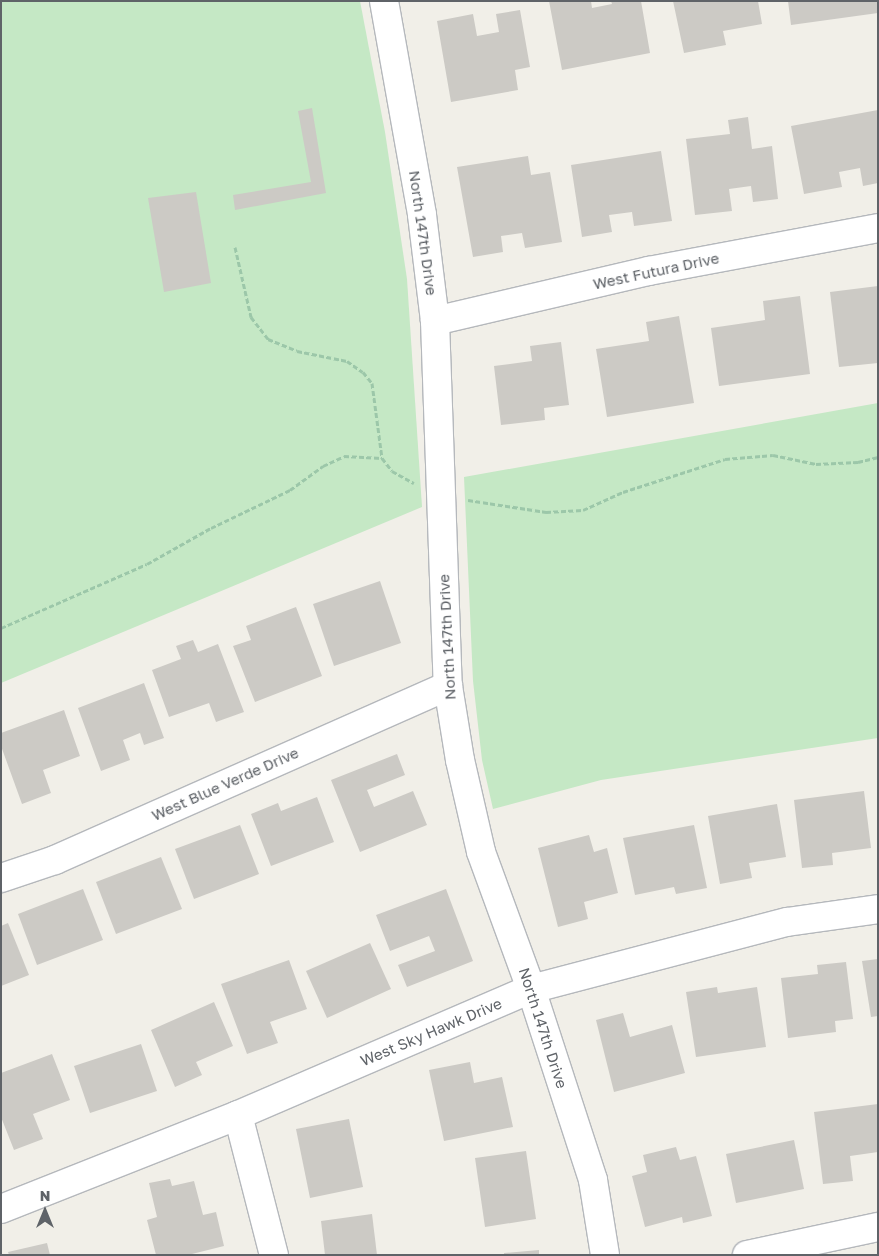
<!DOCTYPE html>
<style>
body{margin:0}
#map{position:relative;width:879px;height:1256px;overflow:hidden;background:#f1efe8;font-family:"Golos Text",sans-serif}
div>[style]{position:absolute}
.green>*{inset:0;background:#c5e8c5}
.building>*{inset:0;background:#cccac5}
.path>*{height:3px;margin-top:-1.5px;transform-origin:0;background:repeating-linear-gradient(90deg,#9cc7a9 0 5px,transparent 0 7.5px)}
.roads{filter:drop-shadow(1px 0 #b5b8bc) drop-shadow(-1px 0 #b5b8bc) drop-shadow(0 1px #b5b8bc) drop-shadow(0 -1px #b5b8bc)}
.minor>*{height:28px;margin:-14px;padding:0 14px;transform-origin:14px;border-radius:14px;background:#fff}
span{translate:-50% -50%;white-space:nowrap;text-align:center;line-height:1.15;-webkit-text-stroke:4px #fff;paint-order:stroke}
.street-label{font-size:15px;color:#5f6368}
.frame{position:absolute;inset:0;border:2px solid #5f6368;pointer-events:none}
.north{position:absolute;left:20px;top:1186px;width:50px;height:50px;-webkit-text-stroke:4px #fff;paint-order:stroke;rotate:0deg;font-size:14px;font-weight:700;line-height:20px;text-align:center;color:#5f6368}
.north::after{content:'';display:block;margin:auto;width:18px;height:22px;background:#5f6368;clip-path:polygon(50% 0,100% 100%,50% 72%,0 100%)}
</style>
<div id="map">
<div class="green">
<div style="clip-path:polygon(1px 1px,360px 1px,385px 132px,407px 279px,422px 507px,1px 683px)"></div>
<div style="clip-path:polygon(878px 403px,878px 738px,601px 780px,493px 809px,482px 760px,473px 681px,464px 477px)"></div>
</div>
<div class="building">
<div style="clip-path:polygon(549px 1px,591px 1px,592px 8px,612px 4px,611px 1px,641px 1px,650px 53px,562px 70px)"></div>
<div style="clip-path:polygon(673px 1px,758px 1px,762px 24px,723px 31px,726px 45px,684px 53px)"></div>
<div style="clip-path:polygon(788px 1px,877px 1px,878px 13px,791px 25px)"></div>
<div style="clip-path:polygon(520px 10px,530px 67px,515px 70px,518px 90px,451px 102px,437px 21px,473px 14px,477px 36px,499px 32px,496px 14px)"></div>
<div style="clip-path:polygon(312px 108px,326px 193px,235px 210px,233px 195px,311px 182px,298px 111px)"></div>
<div style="clip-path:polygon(878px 110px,878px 183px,863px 186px,860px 168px,839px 172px,842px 187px,804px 194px,791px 126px)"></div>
<div style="clip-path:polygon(748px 117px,752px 149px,772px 146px,778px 199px,753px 202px,751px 186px,729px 189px,732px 211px,695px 215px,686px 139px,730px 134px,728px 120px)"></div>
<div style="clip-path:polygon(661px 151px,672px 221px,634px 226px,632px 212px,609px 215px,612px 232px,582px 237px,571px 165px)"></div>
<div style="clip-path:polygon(528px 156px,531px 175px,550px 172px,562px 242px,525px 248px,522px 233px,501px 236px,503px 252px,473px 257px,457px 167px)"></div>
<div style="clip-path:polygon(196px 192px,211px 283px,164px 292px,148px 198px)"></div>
<div style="clip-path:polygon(878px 286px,878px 363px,839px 367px,830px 292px)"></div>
<div style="clip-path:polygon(800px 296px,810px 374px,719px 386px,711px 328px,765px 320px,763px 301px)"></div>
<div style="clip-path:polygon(679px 316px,694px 403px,607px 417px,596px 349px,649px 341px,646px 322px)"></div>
<div style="clip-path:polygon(561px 342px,569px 405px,544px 408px,545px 420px,501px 425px,494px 366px,532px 361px,530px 346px)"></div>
<div style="clip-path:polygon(380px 581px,401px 643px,334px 666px,313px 604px)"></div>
<div style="clip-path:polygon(296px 607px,322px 676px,255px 702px,233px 646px,251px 640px,246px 626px)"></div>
<div style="clip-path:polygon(193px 640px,198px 652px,218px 644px,244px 712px,216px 722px,209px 703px,169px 717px,152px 670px,181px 659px,176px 646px)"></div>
<div style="clip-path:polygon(144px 683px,164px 738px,144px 745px,140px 733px,123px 740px,130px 760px,101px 771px,78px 708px)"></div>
<div style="clip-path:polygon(64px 710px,80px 756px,43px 770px,51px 793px,22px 804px,1px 746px,1px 733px)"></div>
<div style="clip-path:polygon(397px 754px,405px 775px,367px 790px,374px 807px,413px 791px,427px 825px,360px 852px,331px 780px)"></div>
<div style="clip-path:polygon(864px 791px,871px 848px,832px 853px,833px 865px,802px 868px,794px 800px)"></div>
<div style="clip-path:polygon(317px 797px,334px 842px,271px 866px,251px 814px,278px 803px,281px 811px)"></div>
<div style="clip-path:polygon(777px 804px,786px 857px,749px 863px,752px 878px,720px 884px,708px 816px)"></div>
<div style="clip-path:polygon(240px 825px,259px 874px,194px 899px,175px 849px)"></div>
<div style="clip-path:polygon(694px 825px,707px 888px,676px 894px,674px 887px,635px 895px,623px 838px)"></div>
<div style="clip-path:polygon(589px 835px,594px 852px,607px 848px,618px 893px,584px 902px,588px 919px,558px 927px,538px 848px)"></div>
<div style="clip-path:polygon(161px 857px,182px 909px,116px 934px,96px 882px)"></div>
<div style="clip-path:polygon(83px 889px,103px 940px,37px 965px,18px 914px)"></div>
<div style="clip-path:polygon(446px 889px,473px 961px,407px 987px,398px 965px,435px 951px,429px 936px,390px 951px,376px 915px)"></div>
<div style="clip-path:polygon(8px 923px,29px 975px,1px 986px,1px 926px)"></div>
<div style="clip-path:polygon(370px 943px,391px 989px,327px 1018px,306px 971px)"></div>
<div style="clip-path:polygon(878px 959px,878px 1016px,871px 1017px,862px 961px)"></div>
<div style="clip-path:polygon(289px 960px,307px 1009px,270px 1022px,278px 1043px,247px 1054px,221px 984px)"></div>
<div style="clip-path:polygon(846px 962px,853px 1019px,835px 1021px,836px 1032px,788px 1038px,781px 978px,818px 974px,817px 965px)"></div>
<div style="clip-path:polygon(717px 987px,718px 993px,757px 987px,766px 1047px,696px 1057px,686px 992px)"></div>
<div style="clip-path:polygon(214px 1002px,233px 1046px,196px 1062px,202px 1075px,175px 1087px,151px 1030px)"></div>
<div style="clip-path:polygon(623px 1013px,630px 1037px,672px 1025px,685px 1073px,614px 1092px,596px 1020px)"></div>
<div style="clip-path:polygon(141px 1044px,157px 1091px,90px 1113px,74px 1066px)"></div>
<div style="clip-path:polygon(52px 1054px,70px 1100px,33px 1114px,43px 1139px,14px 1150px,1px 1117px,1px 1073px)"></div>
<div style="clip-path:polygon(470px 1062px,474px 1083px,502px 1077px,513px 1127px,444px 1141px,429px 1070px)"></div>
<div style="clip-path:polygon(878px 1104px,878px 1152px,850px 1156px,853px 1181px,823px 1184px,814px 1112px)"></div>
<div style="clip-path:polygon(349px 1119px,363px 1187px,310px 1198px,296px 1129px)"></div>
<div style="clip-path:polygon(794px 1140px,804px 1189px,736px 1203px,726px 1154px)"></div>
<div style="clip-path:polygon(676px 1147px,680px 1160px,696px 1156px,712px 1216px,683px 1223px,682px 1217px,645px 1227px,632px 1176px,647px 1172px,643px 1155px)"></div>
<div style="clip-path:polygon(526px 1151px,536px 1219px,485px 1227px,475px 1158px)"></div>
<div style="clip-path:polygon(170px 1179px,172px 1186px,194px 1181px,203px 1215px,216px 1212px,224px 1246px,188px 1255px,156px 1255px,147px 1220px,157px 1217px,149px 1183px)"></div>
<div style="clip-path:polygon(372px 1214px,377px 1255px,325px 1255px,321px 1221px)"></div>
<div style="clip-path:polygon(47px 1243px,50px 1255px,9px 1255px,8px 1252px)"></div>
<div style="clip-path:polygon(539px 1250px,539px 1255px,504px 1255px,504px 1253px)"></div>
</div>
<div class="path">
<div style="left:235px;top:247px;width:72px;rotate:77.1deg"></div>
<div style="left:251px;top:317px;width:28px;rotate:52deg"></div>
<div style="left:268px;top:339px;width:31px;rotate:22deg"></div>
<div style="left:297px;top:351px;width:51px;rotate:11.3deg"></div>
<div style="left:347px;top:361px;width:19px;rotate:35deg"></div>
<div style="left:363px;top:372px;width:14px;rotate:51deg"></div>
<div style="left:372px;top:383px;width:76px;rotate:82.4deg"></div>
<div style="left:468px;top:500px;width:79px;rotate:8.7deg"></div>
<div style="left:546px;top:512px;width:37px;rotate:-3deg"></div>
<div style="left:583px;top:510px;width:44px;rotate:-24.2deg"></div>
<div style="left:623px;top:492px;width:107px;rotate:-17.9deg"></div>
<div style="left:725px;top:459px;width:48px;rotate:-4.8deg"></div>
<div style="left:773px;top:455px;width:44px;rotate:11.8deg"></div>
<div style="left:816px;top:464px;width:42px;rotate:-2.7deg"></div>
<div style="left:858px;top:462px;width:21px;rotate:-14deg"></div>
<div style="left:1px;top:628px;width:159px;rotate:-23.7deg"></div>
<div style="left:147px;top:564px;width:73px;rotate:-29.4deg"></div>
<div style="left:211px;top:528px;width:88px;rotate:-25.7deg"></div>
<div style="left:290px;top:490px;width:41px;rotate:-36deg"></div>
<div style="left:323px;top:466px;width:23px;rotate:-25deg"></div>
<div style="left:344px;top:456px;width:38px;rotate:3deg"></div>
<div style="left:382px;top:458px;width:16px;rotate:52deg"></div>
<div style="left:392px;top:471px;width:25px;rotate:29deg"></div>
</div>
<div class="roads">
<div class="minor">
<div style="left:384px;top:1px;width:217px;rotate:79.9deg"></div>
<div style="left:422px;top:215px;width:107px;rotate:83deg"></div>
<div style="left:435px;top:321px;width:365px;rotate:88deg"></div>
<div style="left:448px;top:686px;width:75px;rotate:80.8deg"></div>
<div style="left:460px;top:760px;width:94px;rotate:77.1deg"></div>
<div style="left:481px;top:852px;width:146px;rotate:69.9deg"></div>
<div style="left:531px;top:989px;width:201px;rotate:72deg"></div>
<div style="left:593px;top:1180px;width:76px;rotate:80.9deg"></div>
<div style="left:435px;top:321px;width:220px;rotate:-13.2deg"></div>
<div style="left:649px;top:271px;width:233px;rotate:-10.6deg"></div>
<div style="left:1px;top:878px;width:57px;rotate:-18.4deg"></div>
<div style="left:55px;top:860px;width:430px;rotate:-23.9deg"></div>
<div style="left:238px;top:1115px;width:145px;rotate:75.6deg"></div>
<div style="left:1px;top:1209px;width:255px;rotate:-21.6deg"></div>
<div style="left:238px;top:1115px;width:319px;rotate:-23.3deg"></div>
<div style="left:531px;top:989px;width:265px;rotate:-14.7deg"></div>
<div style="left:787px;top:922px;width:92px;rotate:-8.1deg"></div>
<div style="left:747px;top:1255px;width:134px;rotate:-12.1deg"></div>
</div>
</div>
<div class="street-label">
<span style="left:423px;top:233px;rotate:82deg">North 147th Drive</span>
<span style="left:656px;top:271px;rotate:-12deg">West Futura Drive</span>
<span style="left:447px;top:637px;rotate:-93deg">North 147th Drive</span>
<span style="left:225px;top:784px;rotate:-24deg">West Blue Verde Drive</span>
<span style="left:543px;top:1028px;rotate:72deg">North 147th Drive</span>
<span style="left:431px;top:1032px;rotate:-23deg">West Sky Hawk Drive</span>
</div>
<div class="frame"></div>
<div class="north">N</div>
</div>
